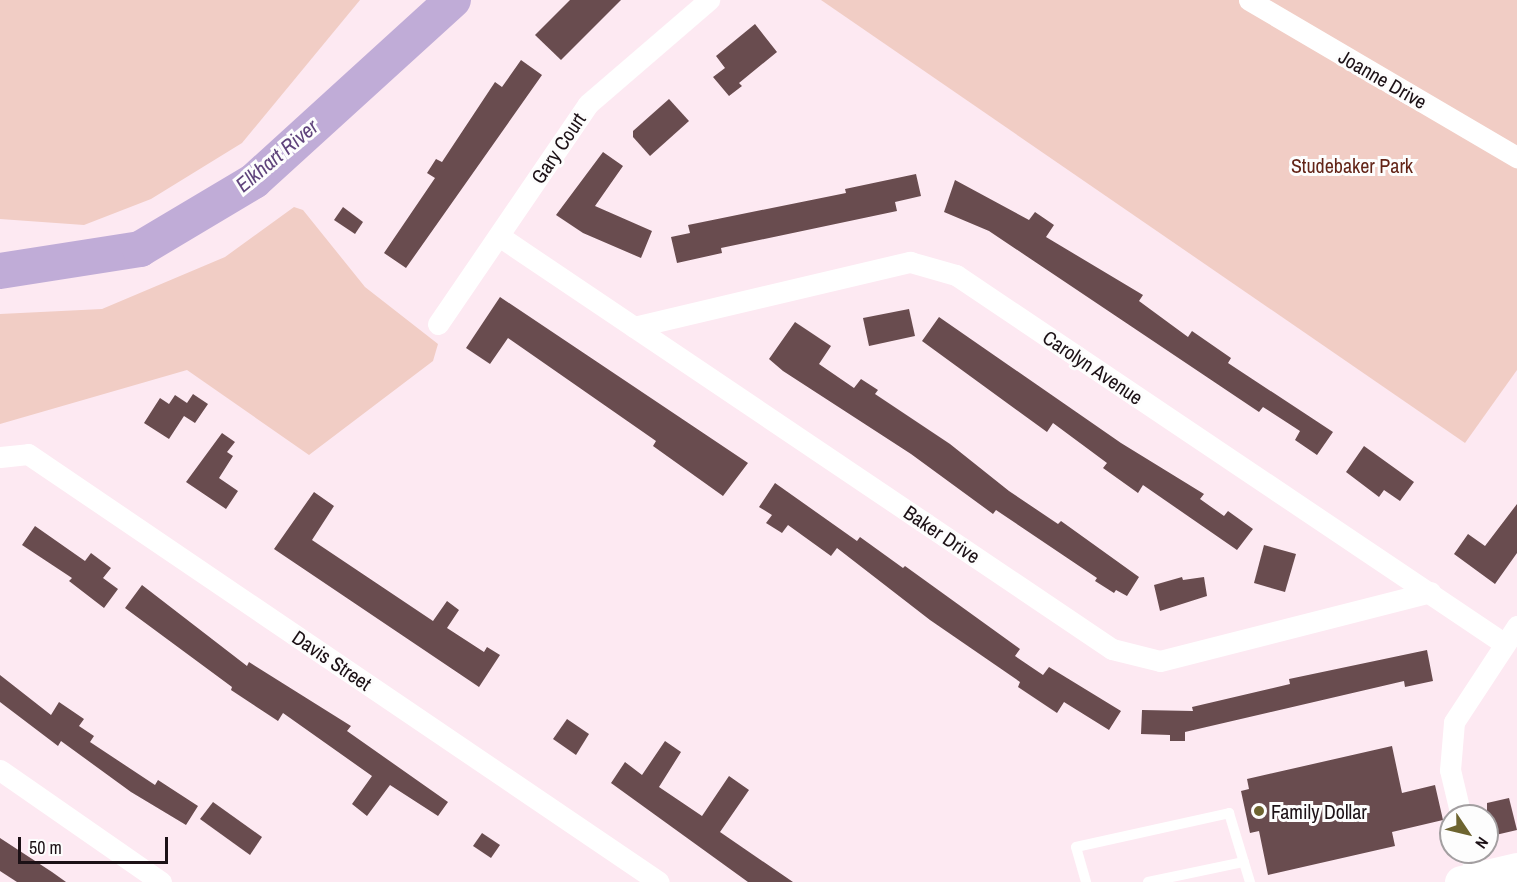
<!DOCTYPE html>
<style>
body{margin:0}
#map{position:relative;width:1517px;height:882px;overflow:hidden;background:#fde9f2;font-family:"Archivo Narrow",sans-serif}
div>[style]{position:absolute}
.green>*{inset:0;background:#f1cdc5}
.river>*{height:36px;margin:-18px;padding:0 18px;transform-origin:18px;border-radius:18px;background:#c0acd7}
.building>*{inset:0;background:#694c4f}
.service>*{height:10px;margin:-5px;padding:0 5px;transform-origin:5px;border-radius:5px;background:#fff}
.minor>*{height:21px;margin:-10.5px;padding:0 10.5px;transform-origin:10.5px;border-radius:10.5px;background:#fff}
.primary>*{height:33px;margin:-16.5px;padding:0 16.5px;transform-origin:16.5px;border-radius:16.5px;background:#fff}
.dots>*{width:16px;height:16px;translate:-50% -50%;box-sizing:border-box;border:3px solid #fdfdfd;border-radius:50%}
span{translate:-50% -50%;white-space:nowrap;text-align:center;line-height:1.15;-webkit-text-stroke:6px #fdfdfd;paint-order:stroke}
.street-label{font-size:20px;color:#1c1116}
.park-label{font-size:20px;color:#632518}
.poi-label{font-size:20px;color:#1c1116}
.left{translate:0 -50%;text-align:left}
.water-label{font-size:21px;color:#5f437b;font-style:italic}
.north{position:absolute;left:1439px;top:804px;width:60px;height:60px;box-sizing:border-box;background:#fdfdfd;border:2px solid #a39fa1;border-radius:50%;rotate:125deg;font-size:16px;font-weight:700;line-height:24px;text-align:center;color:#1c1116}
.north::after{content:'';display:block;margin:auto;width:21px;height:27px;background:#6d6430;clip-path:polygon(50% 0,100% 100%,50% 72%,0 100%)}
.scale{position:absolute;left:18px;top:837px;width:150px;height:27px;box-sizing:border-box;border:3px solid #1c1116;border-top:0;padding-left:8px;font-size:18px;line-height:21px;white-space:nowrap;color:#1c1116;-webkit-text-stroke:4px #fdfdfd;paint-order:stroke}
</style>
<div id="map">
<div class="green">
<div style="clip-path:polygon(0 0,360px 0,242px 143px,151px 199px,84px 225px,0 219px)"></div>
<div style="clip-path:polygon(821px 0,1517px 0,1517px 370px,1465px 443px)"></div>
<div style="clip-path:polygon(294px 207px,303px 210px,365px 287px,438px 344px,433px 361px,309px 455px,187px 370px,0 424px,0 314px,102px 309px,225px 257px)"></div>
</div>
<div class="river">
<div style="left:0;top:271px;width:142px;rotate:-8.9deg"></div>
<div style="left:140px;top:249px;width:133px;rotate:-30.8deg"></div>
<div style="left:254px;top:181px;width:269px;rotate:-42.3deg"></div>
</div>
<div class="building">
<div style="clip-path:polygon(570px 0,621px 0,561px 60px,535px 35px)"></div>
<div style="clip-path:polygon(755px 24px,777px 52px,739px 83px,742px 86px,729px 96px,713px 77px,725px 68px,716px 56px)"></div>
<div style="clip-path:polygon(521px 60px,542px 75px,406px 268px,384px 253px,435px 178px,427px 173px,436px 159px,442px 162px,495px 82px,502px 87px)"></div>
<div style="clip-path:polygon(669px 99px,689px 121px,650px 156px,633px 137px,633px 131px)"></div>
<div style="clip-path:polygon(603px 152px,623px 166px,595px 206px,652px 231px,641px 258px,583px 233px,556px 215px)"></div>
<div style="clip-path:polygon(916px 174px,921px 196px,895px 202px,897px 211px,721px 248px,722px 253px,677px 263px,671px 237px,690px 233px,688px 225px,846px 193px,845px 189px)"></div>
<div style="clip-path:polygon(955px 180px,1029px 220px,1035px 212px,1054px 225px,1046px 237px,1143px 295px,1139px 301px,1188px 337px,1192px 331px,1231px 358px,1228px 363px,1333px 432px,1317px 455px,1295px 440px,1300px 431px,1263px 407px,1259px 412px,989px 231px,944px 212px)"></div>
<div style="clip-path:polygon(343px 207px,363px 222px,355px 234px,334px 220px)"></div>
<div style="clip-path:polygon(500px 297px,748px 463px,723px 496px,653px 446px,656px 441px,508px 338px,490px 364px,466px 348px)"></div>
<div style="clip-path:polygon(909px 309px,915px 336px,869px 346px,863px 318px)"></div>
<div style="clip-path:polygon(939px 317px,1121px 443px,1204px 494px,1200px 499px,1224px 516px,1228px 511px,1253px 529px,1237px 550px,1143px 485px,1138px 493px,1103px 468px,1107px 463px,1053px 423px,1047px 432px,922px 341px)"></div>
<div style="clip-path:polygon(795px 322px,831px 346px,819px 364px,854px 388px,861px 379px,878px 390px,875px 394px,950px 444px,1009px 491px,1058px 524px,1061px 521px,1139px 577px,1127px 596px,1116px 590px,1114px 593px,1095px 581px,1097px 578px,996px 510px,993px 514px,911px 454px,783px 371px,769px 359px)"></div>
<div style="clip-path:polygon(193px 394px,208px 404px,195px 423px,184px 416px,169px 439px,144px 423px,160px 398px,169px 404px,175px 395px,187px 403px)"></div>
<div style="clip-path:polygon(222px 433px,235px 442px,227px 452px,233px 456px,219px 478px,238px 491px,226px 509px,186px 482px)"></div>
<div style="clip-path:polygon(1364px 446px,1414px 482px,1400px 501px,1384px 490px,1379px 497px,1346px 472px)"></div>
<div style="clip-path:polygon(775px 483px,857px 541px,860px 537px,903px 568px,905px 566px,1020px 649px,1015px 656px,1043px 675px,1049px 667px,1121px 711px,1109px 730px,1064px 702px,1057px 713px,1018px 687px,1020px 682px,930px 620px,837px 548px,831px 556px,788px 525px,782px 533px,766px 523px,772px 515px,759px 507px)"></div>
<div style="clip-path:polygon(314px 492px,334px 506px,312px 540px,433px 621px,447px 601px,459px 610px,447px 628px,484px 652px,487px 647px,500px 655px,479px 687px,274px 549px)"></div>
<div style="clip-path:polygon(1517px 504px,1517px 553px,1495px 584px,1454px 554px,1468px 534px,1485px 546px)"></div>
<div style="clip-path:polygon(35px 526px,85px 561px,91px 553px,111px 568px,103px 578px,118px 589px,104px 608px,69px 581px,72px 578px,22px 545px)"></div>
<div style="clip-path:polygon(1264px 545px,1296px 554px,1285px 592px,1254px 583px)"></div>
<div style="clip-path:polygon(1182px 577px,1183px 580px,1204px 577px,1207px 596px,1160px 611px,1154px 585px)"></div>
<div style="clip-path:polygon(142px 585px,247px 666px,249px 662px,351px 726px,347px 731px,448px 802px,438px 816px,390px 785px,367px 816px,352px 804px,372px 776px,283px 713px,278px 721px,231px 690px,232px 687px,125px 608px)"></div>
<div style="clip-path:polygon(1427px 650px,1433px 681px,1405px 687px,1404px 681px,1185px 732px,1185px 741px,1170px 741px,1170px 735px,1141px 734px,1142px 710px,1193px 711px,1192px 707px,1290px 684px,1289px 679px)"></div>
<div style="clip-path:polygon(0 675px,51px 715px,59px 702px,84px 719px,79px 726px,94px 736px,90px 742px,155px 785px,158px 780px,198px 806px,186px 825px,131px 792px,61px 741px,58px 746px,0 702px)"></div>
<div style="clip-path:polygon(567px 719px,589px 734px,576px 755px,553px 739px)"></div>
<div style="clip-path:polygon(665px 741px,681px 752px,659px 787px,702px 816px,729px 776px,749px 790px,720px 832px,793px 882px,748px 882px,611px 783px,625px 762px,642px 775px)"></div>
<div style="clip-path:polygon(1392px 746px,1402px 793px,1435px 785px,1443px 820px,1392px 832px,1395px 846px,1268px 875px,1259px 831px,1250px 833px,1241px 791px,1249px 789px,1247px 779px)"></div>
<div style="clip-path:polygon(1509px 798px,1517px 830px,1487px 837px,1487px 803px)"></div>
<div style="clip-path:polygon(213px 802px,262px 837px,250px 855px,200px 819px)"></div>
<div style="clip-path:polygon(482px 833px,500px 845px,491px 858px,473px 846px)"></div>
<div style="clip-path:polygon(0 838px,52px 872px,66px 882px,17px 882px,0 871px)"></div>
</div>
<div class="service">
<div style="left:1086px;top:882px;width:36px;rotate:-106deg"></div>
<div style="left:1076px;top:847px;width:157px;rotate:-12.5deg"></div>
<div style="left:1229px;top:813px;width:72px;rotate:73.1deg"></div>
<div style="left:1148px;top:882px;width:98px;rotate:-11.8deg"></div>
</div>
<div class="minor">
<div style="left:1249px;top:0;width:311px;rotate:30.4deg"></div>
<div style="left:499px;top:236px;width:739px;rotate:33.97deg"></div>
<div style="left:1112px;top:649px;width:49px;rotate:14deg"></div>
<div style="left:1160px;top:661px;width:279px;rotate:-14.3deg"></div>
<div style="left:438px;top:324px;width:266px;rotate:-55.7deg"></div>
<div style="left:588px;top:104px;width:160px;rotate:-40.7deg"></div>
<div style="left:634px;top:327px;width:284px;rotate:-13.3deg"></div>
<div style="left:910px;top:262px;width:48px;rotate:15.8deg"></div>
<div style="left:956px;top:275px;width:661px;rotate:33.91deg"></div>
<div style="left:0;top:457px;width:28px;rotate:-6deg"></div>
<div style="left:28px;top:454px;width:762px;rotate:34.15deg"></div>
<div style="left:0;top:770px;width:196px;rotate:34.8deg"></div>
<div style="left:1461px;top:816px;width:47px;rotate:-103.4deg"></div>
<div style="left:1450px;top:770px;width:48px;rotate:-85.2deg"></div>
<div style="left:1454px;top:722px;width:115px;rotate:-56.7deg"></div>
<div style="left:1470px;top:852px;width:27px;rotate:75deg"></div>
</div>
<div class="primary">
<div style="left:1461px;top:882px;width:57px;rotate:-13.1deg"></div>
</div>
<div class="dots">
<div style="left:1259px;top:811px;background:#6d6430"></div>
</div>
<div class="street-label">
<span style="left:1383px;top:79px;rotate:30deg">Joanne Drive</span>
<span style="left:558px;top:148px;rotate:-56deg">Gary Court</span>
<span style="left:1093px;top:367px;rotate:34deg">Carolyn Avenue</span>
<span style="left:942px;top:534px;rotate:34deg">Baker Drive</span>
<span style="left:332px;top:660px;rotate:34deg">Davis Street</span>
</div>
<div class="park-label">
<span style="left:1352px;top:165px">Studebaker Park</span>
</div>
<div class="poi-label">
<span class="left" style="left:1271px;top:811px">Family Dollar</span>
</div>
<div class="water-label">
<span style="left:277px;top:156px;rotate:-40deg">Elkhart River</span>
</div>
<div class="north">N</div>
<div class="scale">50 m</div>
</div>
